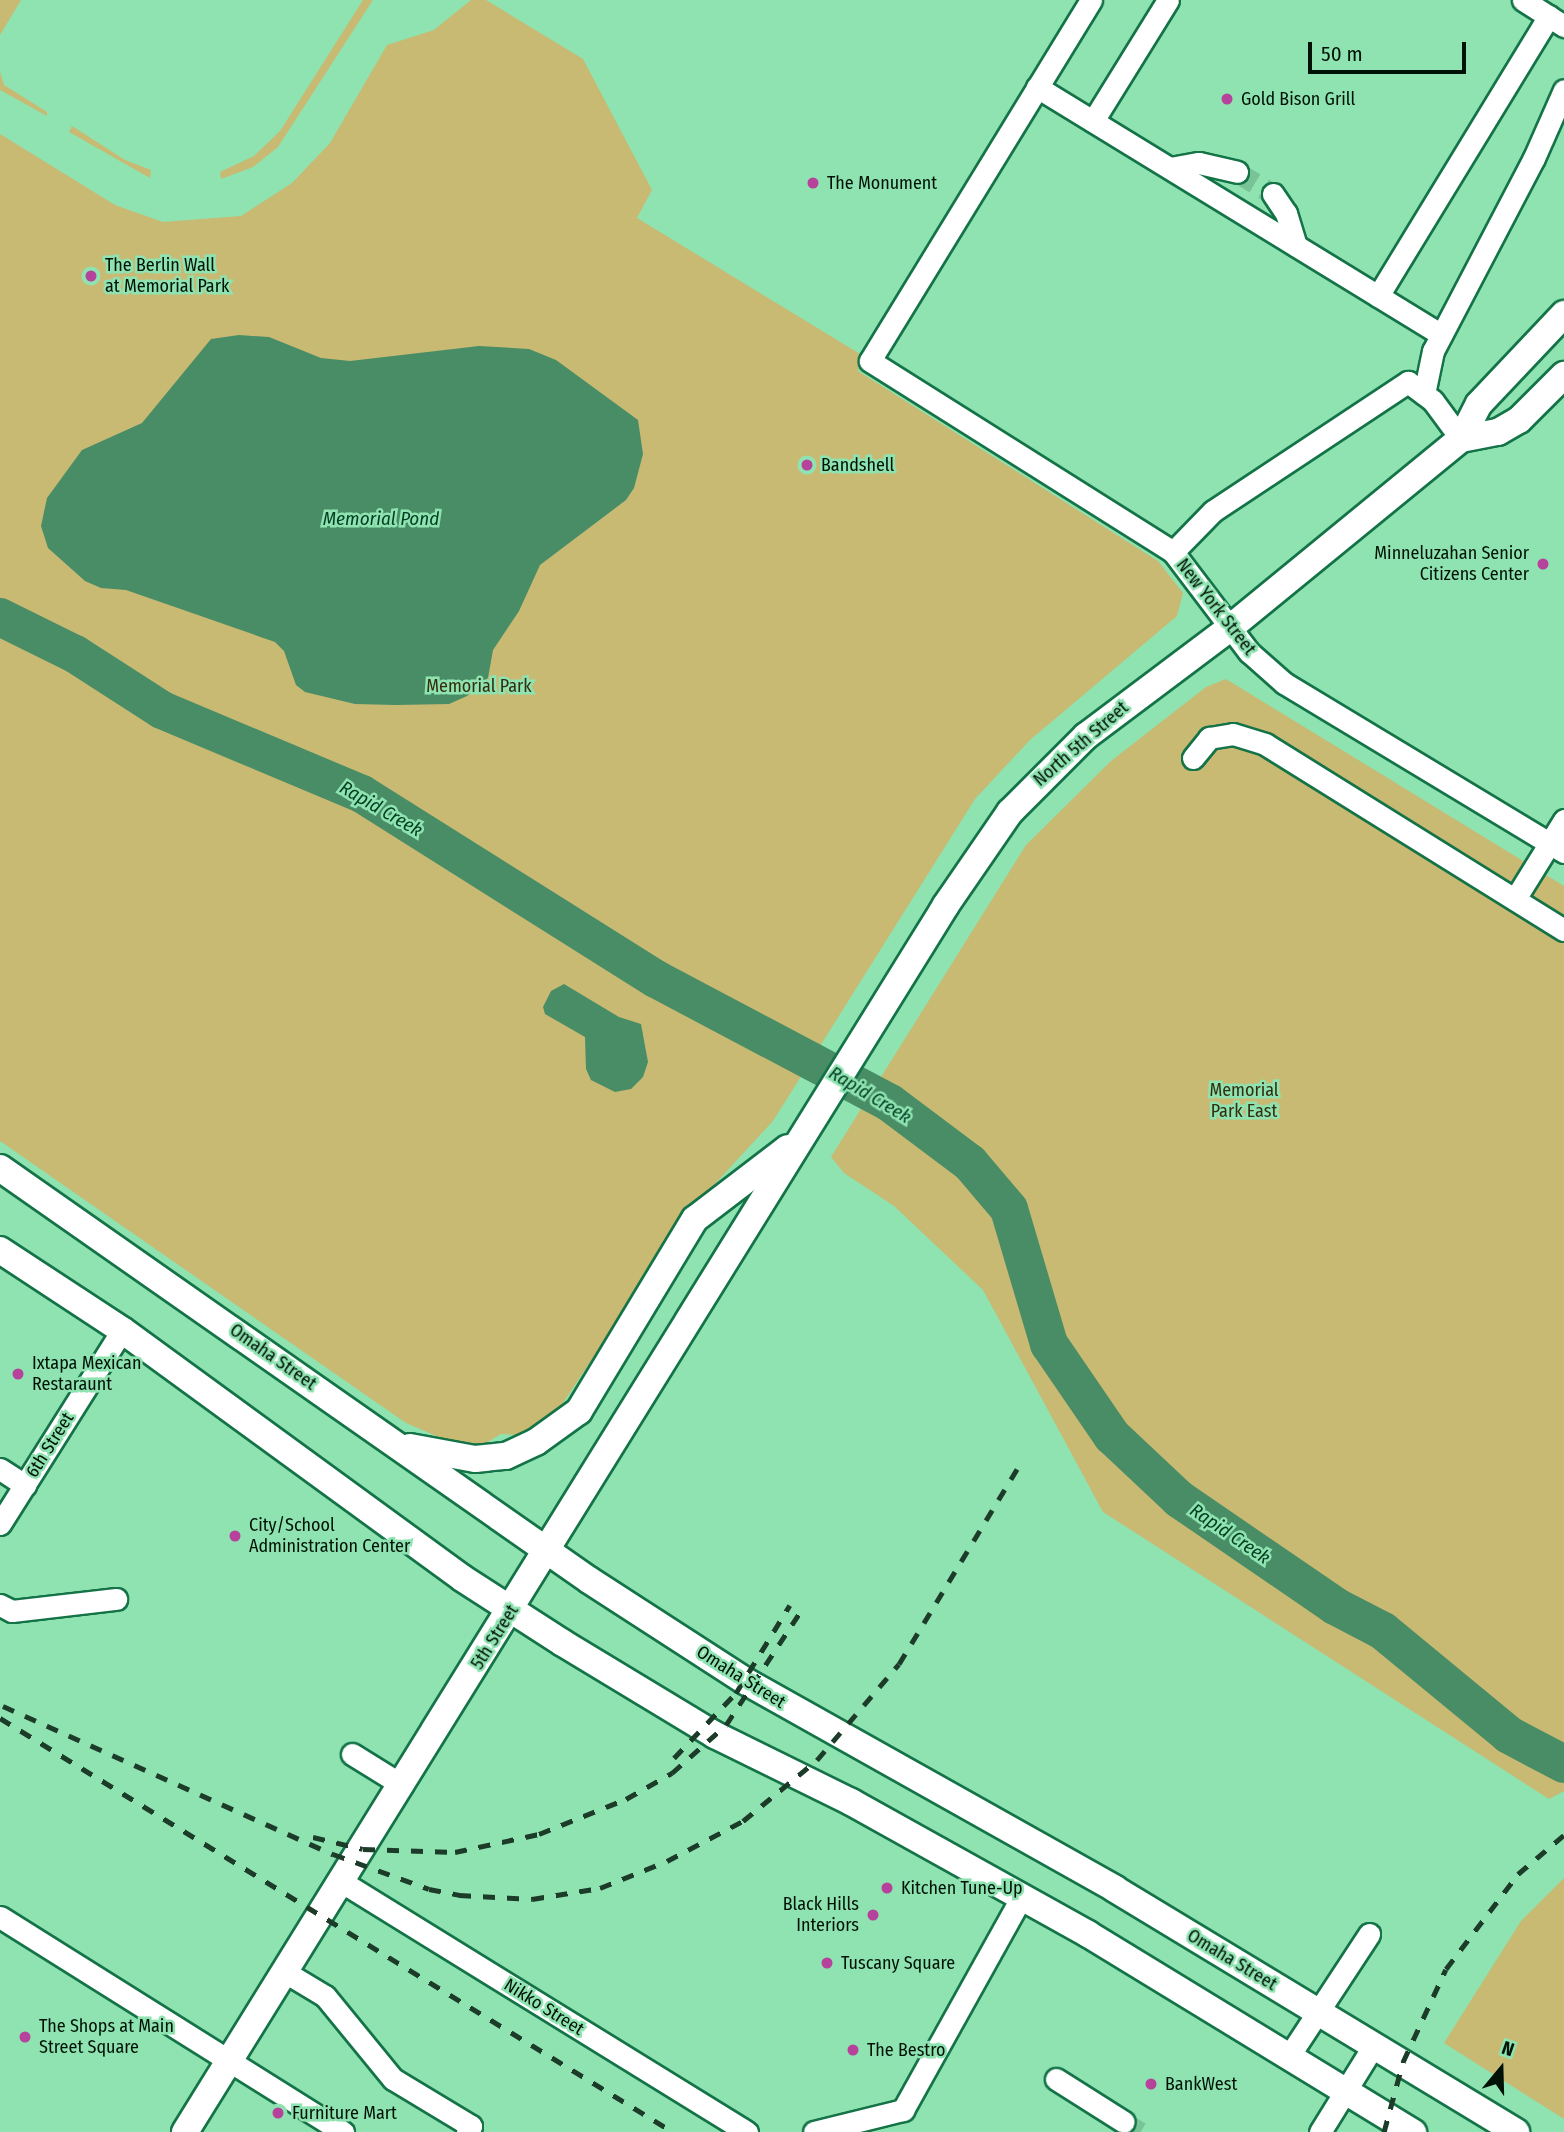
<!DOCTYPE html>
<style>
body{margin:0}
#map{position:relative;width:1564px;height:2132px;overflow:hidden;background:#8ee3b1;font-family:"Fira Sans Condensed",sans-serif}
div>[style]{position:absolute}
.green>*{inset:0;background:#c8b973}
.water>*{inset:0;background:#488d66}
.river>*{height:38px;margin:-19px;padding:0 19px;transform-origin:19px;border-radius:19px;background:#488d66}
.minor-tunnel>*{height:21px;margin-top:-10.5px;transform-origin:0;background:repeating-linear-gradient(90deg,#79c497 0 21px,transparent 0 31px)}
.roads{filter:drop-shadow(2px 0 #147347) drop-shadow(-2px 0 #147347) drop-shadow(0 2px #147347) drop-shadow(0 -2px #147347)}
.minor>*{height:21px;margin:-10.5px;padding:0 10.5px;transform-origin:10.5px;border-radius:10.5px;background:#fff}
.major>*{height:26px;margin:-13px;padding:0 13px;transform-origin:13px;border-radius:13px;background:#fff}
.rail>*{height:5px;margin-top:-2.5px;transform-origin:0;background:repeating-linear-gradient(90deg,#1c3b28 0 12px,transparent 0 24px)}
.dots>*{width:19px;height:19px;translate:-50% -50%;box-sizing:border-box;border:4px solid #8ee3b1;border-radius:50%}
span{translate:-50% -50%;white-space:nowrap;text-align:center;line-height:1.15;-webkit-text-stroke:5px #8ee3b1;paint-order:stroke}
.poi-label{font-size:18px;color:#001206}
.left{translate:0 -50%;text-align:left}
.right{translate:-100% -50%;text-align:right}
.street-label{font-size:18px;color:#001206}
.park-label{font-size:18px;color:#352e0e}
.water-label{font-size:19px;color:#023d22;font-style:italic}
.north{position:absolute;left:1466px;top:2034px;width:70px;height:70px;-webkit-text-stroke:5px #8ee3b1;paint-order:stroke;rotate:19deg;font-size:19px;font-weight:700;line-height:28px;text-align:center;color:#001206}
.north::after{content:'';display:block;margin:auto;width:24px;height:32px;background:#001206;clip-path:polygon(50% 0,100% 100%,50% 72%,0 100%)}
.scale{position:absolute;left:1308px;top:42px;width:158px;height:32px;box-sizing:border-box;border:4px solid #001206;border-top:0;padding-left:9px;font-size:21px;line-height:24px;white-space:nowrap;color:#001206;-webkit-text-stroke:5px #8ee3b1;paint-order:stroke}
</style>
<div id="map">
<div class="green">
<div style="clip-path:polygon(0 0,21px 0,0 35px)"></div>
<div style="clip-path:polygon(363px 0,373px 0,278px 147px,253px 167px,221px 179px,220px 172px,254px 156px,280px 131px)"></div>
<div style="clip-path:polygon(471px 0,486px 0,583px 59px,652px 190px,637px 218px,860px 354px,858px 371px,1158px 561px,1183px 593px,1177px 616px,1030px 740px,975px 799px,773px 1121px,690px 1211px,559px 1409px,534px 1428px,520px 1435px,501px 1434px,481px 1446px,441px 1438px,406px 1423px,0 1141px,0 134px,115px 205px,163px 222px,241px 216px,292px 183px,330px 143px,387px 45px,434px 30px)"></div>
<div style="clip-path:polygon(0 72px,4px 85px,47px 112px,47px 116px,0 90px)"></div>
<div style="clip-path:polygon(72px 126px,125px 160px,151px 170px,150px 178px,69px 132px)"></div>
<div style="clip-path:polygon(1226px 679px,1564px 886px,1564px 1791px,1549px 1799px,1103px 1512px,983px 1290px,894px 1206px,844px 1173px,831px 1157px,1026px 845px,1111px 761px,1206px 687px)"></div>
<div style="clip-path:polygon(1564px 1878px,1564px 2119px,1444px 2043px,1521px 1921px)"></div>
</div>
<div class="water">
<div style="clip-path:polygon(239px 335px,269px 337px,321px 358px,350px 361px,479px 346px,529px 349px,556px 360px,638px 420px,643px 454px,634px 488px,626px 500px,540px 565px,519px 611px,493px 650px,488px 678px,467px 696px,449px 704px,396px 705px,355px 704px,305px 692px,296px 685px,284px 651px,275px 642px,126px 590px,101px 588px,85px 581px,48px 548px,41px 526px,47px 498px,82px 450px,142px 423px,211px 339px)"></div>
<div style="clip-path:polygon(564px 984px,619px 1017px,641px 1024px,648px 1062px,643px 1077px,631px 1089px,615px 1092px,591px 1080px,586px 1069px,585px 1037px,545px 1014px,543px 1007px,551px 991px)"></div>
</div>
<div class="river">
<div style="left:0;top:617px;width:84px;rotate:26.3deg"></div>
<div style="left:75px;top:654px;width:103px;rotate:32.8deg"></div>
<div style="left:162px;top:710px;width:217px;rotate:22.8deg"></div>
<div style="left:362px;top:794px;width:347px;rotate:32.2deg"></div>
<div style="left:656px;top:979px;width:265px;rotate:27.9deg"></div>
<div style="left:890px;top:1103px;width:100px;rotate:36.9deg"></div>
<div style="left:970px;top:1163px;width:60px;rotate:49.7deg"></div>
<div style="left:1009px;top:1209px;width:141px;rotate:73.5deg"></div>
<div style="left:1049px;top:1344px;width:112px;rotate:55.6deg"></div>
<div style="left:1112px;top:1436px;width:92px;rotate:43.2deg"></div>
<div style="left:1179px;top:1499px;width:189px;rotate:34.4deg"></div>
<div style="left:1335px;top:1606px;width:54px;rotate:27.5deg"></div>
<div style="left:1383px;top:1631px;width:163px;rotate:39.5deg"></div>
<div style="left:1509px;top:1735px;width:62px;rotate:27.8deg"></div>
</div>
<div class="minor-tunnel">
<div style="left:1237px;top:172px;width:42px;rotate:31.4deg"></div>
<div style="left:1124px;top:2122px;width:19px;rotate:32deg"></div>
</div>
<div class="roads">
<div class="minor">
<div style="left:1091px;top:0;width:423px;rotate:121.5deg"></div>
<div style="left:870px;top:361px;width:358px;rotate:32.2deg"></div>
<div style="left:1173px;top:552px;width:126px;rotate:52.8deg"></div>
<div style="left:1249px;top:652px;width:47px;rotate:41.5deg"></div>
<div style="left:1284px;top:683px;width:327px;rotate:31.1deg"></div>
<div style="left:1523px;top:0;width:49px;rotate:32.4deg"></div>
<div style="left:1037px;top:87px;width:474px;rotate:31.5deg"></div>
<div style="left:1093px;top:121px;width:142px;rotate:-58.2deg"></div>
<div style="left:1170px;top:168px;width:29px;rotate:-10deg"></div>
<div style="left:1199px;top:163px;width:39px;rotate:13deg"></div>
<div style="left:1273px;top:194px;width:23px;rotate:56deg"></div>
<div style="left:1286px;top:213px;width:34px;rotate:73deg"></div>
<div style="left:1378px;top:296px;width:328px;rotate:-58.6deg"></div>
<div style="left:1424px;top:394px;width:44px;rotate:-78.2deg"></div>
<div style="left:1433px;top:351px;width:218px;rotate:-62.4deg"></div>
<div style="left:1534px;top:158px;width:74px;rotate:-66.2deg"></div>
<div style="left:1173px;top:552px;width:57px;rotate:-45.7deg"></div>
<div style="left:1213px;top:511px;width:234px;rotate:-33.5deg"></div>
<div style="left:1408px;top:382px;width:31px;rotate:37deg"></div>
<div style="left:1433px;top:401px;width:47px;rotate:53.6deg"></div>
<div style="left:1193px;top:758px;width:26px;rotate:-51deg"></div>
<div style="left:1209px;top:738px;width:24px;rotate:-9deg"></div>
<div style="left:1233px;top:734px;width:34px;rotate:17deg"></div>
<div style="left:1265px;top:744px;width:352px;rotate:31.9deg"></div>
<div style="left:1515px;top:899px;width:93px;rotate:-58.2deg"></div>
<div style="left:0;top:1469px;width:30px;rotate:33deg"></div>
<div style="left:0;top:1524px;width:229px;rotate:-57.8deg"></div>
<div style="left:0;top:1605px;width:13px;rotate:27deg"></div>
<div style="left:12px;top:1611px;width:105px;rotate:-6.6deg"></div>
<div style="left:352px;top:1754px;width:59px;rotate:31.8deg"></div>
<div style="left:342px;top:1882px;width:476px;rotate:31.7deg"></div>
<div style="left:0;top:1917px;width:405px;rotate:32.1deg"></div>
<div style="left:285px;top:1972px;width:47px;rotate:31deg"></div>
<div style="left:325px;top:1996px;width:107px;rotate:50.7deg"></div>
<div style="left:393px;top:2079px;width:91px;rotate:31.1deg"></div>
<div style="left:471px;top:2126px;width:7px;rotate:124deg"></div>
<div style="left:1289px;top:2056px;width:146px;rotate:-56.7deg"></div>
<div style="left:1056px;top:2079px;width:80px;rotate:32.3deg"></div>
<div style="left:814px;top:2132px;width:92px;rotate:-13.9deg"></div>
<div style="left:903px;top:2110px;width:245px;rotate:-60.9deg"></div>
<div style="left:1320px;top:2132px;width:102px;rotate:-58.2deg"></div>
</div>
<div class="major">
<div style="left:1461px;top:439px;width:38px;rotate:-11deg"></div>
<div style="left:1498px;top:432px;width:24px;rotate:-30deg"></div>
<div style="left:1519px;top:420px;width:64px;rotate:-45deg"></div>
<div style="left:0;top:1168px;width:719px;rotate:34.97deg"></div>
<div style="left:589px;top:1580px;width:186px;rotate:32.9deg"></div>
<div style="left:745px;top:1681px;width:424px;rotate:29.3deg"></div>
<div style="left:1115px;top:1889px;width:469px;rotate:31.2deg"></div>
<div style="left:0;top:1250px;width:146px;rotate:33.3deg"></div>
<div style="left:122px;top:1330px;width:421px;rotate:36.1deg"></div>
<div style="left:462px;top:1578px;width:120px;rotate:32.8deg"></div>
<div style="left:563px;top:1643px;width:178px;rotate:31.2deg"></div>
<div style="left:715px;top:1735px;width:152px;rotate:26.2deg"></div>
<div style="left:851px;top:1802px;width:271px;rotate:29.1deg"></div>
<div style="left:1088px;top:1934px;width:381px;rotate:31.4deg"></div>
<div style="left:410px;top:1447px;width:66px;rotate:10.5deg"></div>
<div style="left:475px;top:1459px;width:31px;rotate:-6deg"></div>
<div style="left:506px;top:1456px;width:33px;rotate:-25deg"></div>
<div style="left:536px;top:1442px;width:53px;rotate:-35.8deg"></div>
<div style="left:579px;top:1411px;width:224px;rotate:-58.9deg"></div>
<div style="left:695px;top:1219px;width:117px;rotate:-37.4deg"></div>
<div style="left:185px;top:2132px;width:1444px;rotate:-58.19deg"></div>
<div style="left:946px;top:905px;width:113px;rotate:-55.5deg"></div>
<div style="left:1010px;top:812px;width:107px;rotate:-45deg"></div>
<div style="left:1086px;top:736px;width:181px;rotate:-36.9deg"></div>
<div style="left:1231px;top:627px;width:297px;rotate:-39.3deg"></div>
<div style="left:1461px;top:439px;width:39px;rotate:-63deg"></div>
<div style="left:1479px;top:404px;width:124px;rotate:-46.6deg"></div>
</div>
</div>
<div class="rail">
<div style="left:3px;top:1706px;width:362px;rotate:24.2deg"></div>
<div style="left:333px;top:1854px;width:102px;rotate:20deg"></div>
<div style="left:429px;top:1889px;width:31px;rotate:11deg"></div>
<div style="left:459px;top:1895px;width:73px;rotate:3.1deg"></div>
<div style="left:532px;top:1899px;width:69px;rotate:-9.2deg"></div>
<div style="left:600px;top:1888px;width:72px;rotate:-21.9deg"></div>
<div style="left:667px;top:1861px;width:86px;rotate:-27.8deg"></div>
<div style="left:743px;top:1821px;width:96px;rotate:-39.5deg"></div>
<div style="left:817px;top:1760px;width:126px;rotate:-49.5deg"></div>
<div style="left:899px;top:1664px;width:237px;rotate:-58.8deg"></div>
<div style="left:0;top:1718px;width:790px;rotate:31.6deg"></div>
<div style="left:674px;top:1758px;width:90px;rotate:-46.4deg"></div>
<div style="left:736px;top:1693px;width:103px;rotate:-58.5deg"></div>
<div style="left:313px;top:1837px;width:51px;rotate:13.5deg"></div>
<div style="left:363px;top:1849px;width:92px;rotate:1.9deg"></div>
<div style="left:455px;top:1852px;width:86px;rotate:-12.1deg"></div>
<div style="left:539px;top:1834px;width:94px;rotate:-21.9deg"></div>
<div style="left:626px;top:1799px;width:53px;rotate:-29.5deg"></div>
<div style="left:672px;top:1773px;width:72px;rotate:-41.6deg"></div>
<div style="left:726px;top:1725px;width:136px;rotate:-56.7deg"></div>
<div style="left:1384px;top:2132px;width:73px;rotate:-74.8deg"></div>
<div style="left:1403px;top:2062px;width:102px;rotate:-65.2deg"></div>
<div style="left:1446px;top:1969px;width:119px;rotate:-52.8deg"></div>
<div style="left:1518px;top:1874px;width:60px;rotate:-40.3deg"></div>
</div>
<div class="dots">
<div style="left:1227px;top:99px;background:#b6429c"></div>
<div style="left:813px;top:183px;background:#b6429c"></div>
<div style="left:91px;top:276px;background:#b6429c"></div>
<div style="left:807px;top:465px;background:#b6429c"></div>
<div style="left:1543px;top:564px;background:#b6429c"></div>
<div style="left:18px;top:1374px;background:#b6429c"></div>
<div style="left:235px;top:1536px;background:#b6429c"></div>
<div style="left:887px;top:1888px;background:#b6429c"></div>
<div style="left:873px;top:1915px;background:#b6429c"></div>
<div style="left:827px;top:1963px;background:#b6429c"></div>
<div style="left:25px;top:2037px;background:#b6429c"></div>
<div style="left:853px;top:2050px;background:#b6429c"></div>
<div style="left:1151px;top:2084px;background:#b6429c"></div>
<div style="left:278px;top:2113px;background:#b6429c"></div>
</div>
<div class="poi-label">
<span class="left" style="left:1241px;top:99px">Gold Bison Grill</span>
<span class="left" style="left:827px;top:183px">The Monument</span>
<span class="left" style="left:105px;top:276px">The Berlin Wall<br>at Memorial Park</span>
<span class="left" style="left:821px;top:465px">Bandshell</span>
<span class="right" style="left:1529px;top:564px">Minneluzahan Senior<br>Citizens Center</span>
<span class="left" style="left:32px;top:1374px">Ixtapa Mexican<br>Restaraunt</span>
<span class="left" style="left:249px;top:1536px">City/School<br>Administration Center</span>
<span class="left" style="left:901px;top:1888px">Kitchen Tune-Up</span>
<span class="right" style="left:859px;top:1915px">Black Hills<br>Interiors</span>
<span class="left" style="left:841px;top:1963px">Tuscany Square</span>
<span class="left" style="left:39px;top:2037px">The Shops at Main<br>Street Square</span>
<span class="left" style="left:867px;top:2050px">The Bestro</span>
<span class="left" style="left:1165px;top:2084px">BankWest</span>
<span class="left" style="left:292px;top:2113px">Furniture Mart</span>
</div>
<div class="street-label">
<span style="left:1216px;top:607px;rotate:52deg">New York Street</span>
<span style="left:1081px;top:744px;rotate:-41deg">North 5th Street</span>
<span style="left:273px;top:1357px;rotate:35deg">Omaha Street</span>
<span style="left:50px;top:1445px;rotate:-58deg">6th Street</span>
<span style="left:495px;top:1637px;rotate:-58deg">5th Street</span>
<span style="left:741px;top:1677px;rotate:32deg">Omaha Street</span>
<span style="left:1232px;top:1960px;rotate:31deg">Omaha Street</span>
<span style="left:544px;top:2007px;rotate:32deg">Nikko Street</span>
</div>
<div class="park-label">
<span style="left:479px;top:686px">Memorial Park</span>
<span style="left:1244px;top:1101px">Memorial<br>Park East</span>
</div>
<div class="water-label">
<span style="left:381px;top:519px">Memorial Pond</span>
<span style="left:381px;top:809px;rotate:30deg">Rapid Creek</span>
<span style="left:870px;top:1095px;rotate:31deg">Rapid Creek</span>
<span style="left:1230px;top:1534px;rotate:34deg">Rapid Creek</span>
</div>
<div class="north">N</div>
<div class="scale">50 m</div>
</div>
